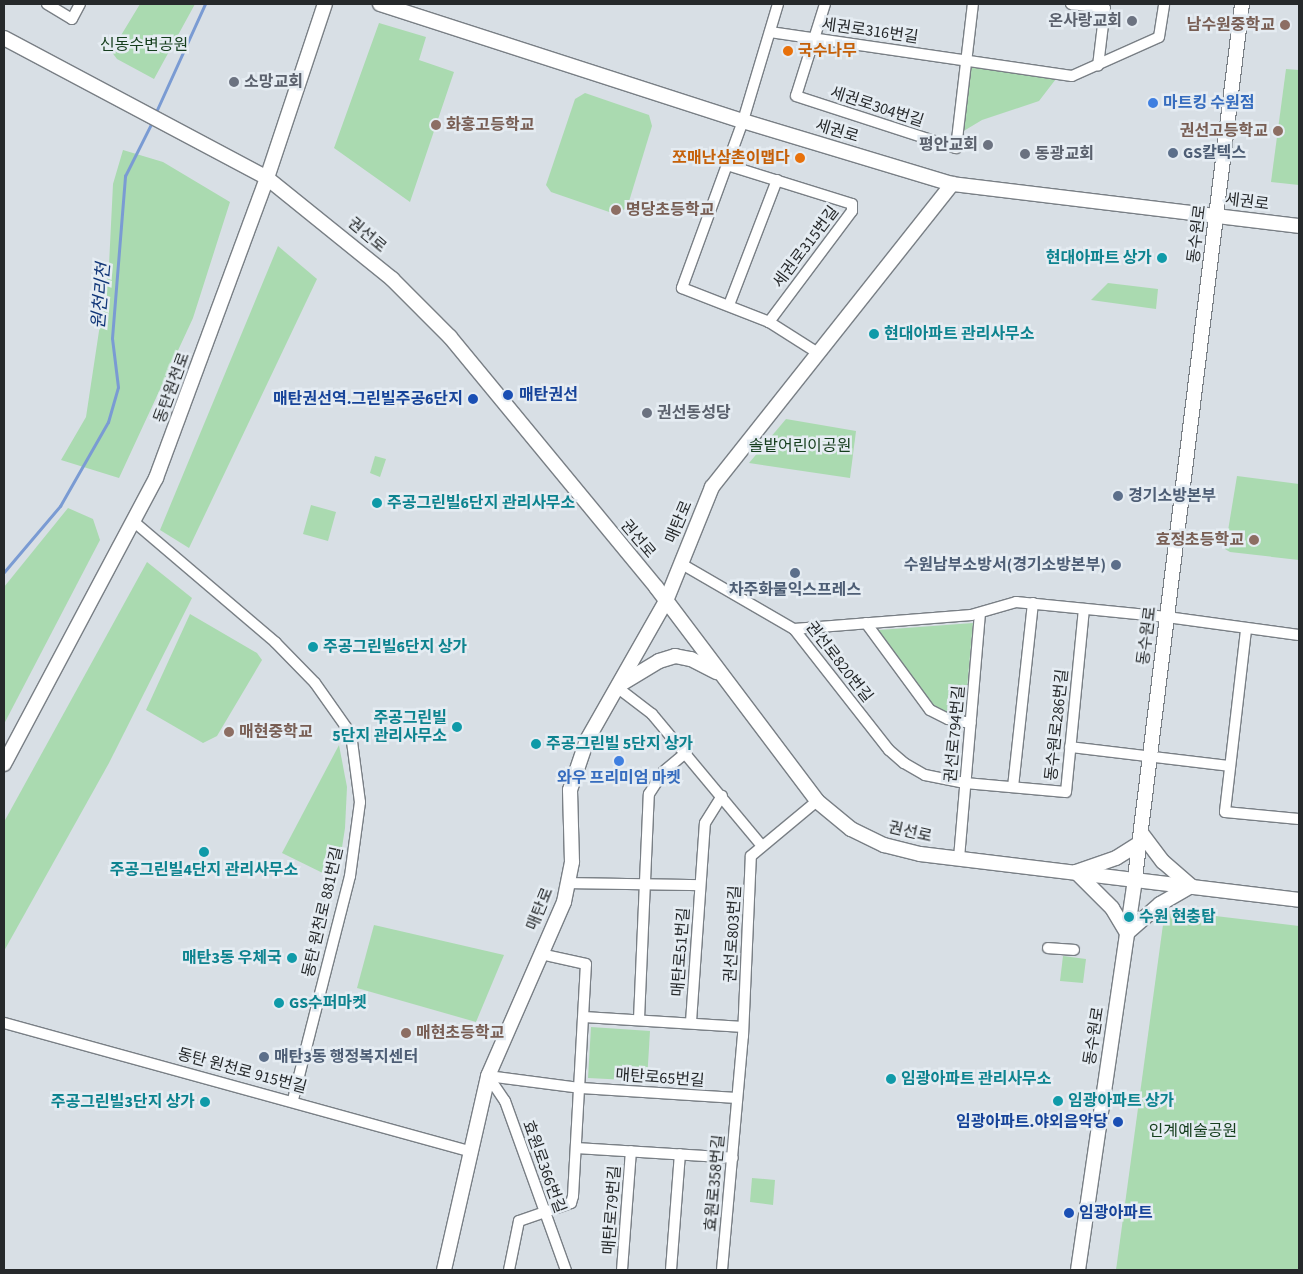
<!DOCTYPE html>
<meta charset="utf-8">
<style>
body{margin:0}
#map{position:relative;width:1303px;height:1274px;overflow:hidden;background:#d8dfe5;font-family:"Source Sans 3","Noto Sans KR",sans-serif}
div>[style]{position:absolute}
.green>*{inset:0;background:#aadab0}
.stream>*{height:3px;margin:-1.5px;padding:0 1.5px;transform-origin:1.5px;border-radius:1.5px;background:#7a9bd3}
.roads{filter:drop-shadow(1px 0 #797f85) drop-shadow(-1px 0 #797f85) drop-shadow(0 1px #797f85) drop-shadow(0 -1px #797f85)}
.street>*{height:10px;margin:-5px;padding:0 5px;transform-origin:5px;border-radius:5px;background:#fff}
.secondary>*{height:14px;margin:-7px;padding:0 7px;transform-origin:7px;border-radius:7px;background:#fff}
.dots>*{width:14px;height:14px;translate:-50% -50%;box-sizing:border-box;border:2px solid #e5ecf2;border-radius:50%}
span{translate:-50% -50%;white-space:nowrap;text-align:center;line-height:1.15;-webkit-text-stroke:5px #e5ecf2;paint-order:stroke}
.worship-label{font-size:16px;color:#5b616d;font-weight:700}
.right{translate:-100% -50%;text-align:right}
.left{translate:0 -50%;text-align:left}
.education-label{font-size:16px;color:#785e54;font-weight:700}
.street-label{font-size:16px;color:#26292b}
.park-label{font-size:16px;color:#153e1d}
.food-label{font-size:16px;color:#c56008;font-weight:700}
.shop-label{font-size:16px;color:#366cbe;font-weight:700}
.service-label{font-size:16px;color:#4e5e75;font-weight:700}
.culture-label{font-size:16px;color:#0d838f;font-weight:700}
.transit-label{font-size:16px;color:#164399;font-weight:700}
.water-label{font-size:18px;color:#113678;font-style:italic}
.frame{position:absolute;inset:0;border:5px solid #26292b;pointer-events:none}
</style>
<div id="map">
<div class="green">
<div style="clip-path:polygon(140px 4px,195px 4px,154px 79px,117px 59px,108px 47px,120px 37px)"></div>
<div style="clip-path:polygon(379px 23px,426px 37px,419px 60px,454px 72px,410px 202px,334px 148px)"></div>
<div style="clip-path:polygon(970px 62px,1059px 75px,1039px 101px,982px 120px,962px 132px)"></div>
<div style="clip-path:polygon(1286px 69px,1299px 70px,1299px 185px,1271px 182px)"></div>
<div style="clip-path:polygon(585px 93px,649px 115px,652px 126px,627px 208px,615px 214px,551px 192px,546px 185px,575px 99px)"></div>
<div style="clip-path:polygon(123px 150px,163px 162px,230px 202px,193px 318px,119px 478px,61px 460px,86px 417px,109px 265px,113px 184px)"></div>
<div style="clip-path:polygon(278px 246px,317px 279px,189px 548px,160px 530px)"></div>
<div style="clip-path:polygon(1108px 283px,1158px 289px,1156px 309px,1091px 300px)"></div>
<div style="clip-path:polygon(786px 419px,856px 431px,850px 478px,749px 463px)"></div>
<div style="clip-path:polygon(375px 456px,386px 459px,380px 477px,370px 473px)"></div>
<div style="clip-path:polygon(1237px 476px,1299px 484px,1299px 560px,1230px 552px,1225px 549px)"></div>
<div style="clip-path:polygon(311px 505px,336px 512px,328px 541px,303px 534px)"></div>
<div style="clip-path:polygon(68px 508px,93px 519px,100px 540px,4px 724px,4px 587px)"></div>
<div style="clip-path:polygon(147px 562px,192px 598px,109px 763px,4px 951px,4px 822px)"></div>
<div style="clip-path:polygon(190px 614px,257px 653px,262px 660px,217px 736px,203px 743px,146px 710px)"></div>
<div style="clip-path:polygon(973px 623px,965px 710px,959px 718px,935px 709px,879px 637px,879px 630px)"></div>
<div style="clip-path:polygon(339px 745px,347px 787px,345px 828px,337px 880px,282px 853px)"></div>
<div style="clip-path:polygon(1165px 910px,1299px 926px,1299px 1270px,1116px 1270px)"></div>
<div style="clip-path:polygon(374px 925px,504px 955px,476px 1022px,357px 988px)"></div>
<div style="clip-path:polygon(1063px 956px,1086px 959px,1083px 983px,1060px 981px)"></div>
<div style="clip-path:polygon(591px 1027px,650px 1031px,647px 1081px,588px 1078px)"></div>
<div style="clip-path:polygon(752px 1178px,775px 1180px,773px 1205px,750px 1202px)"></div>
</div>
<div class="stream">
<div style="left:155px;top:114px;width:121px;rotate:-65.6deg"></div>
<div style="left:4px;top:572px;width:87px;rotate:-49.7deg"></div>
<div style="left:60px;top:506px;width:97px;rotate:-60.3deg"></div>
<div style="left:108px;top:422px;width:36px;rotate:-74deg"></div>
<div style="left:118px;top:387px;width:49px;rotate:-97deg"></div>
<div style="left:112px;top:338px;width:163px;rotate:-85.4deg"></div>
<div style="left:125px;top:176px;width:60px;rotate:-63.4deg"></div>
</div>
<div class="roads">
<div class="street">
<div style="left:47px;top:4px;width:29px;rotate:31deg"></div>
<div style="left:72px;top:19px;width:17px;rotate:-62deg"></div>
<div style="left:778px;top:4px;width:122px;rotate:106.7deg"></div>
<div style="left:743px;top:121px;width:178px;rotate:110.1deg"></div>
<div style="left:682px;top:288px;width:93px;rotate:21.3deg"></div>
<div style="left:769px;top:322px;width:58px;rotate:32.3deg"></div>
<div style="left:825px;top:4px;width:96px;rotate:107.5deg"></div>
<div style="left:796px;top:96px;width:168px;rotate:18deg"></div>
<div style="left:956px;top:148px;width:145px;rotate:-83.3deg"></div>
<div style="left:1071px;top:4px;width:34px;rotate:7deg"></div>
<div style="left:1105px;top:8px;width:58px;rotate:96.9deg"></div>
<div style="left:770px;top:32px;width:305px;rotate:8.3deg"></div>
<div style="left:1072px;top:76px;width:95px;rotate:-24.1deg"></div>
<div style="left:1159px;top:37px;width:33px;rotate:-81deg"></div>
<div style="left:727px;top:165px;width:131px;rotate:17.3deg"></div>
<div style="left:852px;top:204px;width:7px;rotate:90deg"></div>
<div style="left:852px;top:211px;width:139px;rotate:126.8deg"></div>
<div style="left:729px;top:305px;width:134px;rotate:-69deg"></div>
<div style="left:133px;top:521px;width:187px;rotate:40.4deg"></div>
<div style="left:275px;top:642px;width:57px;rotate:45.7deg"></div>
<div style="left:315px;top:683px;width:62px;rotate:54.8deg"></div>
<div style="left:351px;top:734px;width:69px;rotate:82.5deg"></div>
<div style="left:360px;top:802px;width:75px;rotate:97.7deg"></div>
<div style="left:350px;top:876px;width:231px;rotate:104.3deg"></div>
<div style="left:680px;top:563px;width:132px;rotate:30.1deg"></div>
<div style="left:794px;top:629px;width:154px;rotate:51.9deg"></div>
<div style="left:889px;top:750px;width:20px;rotate:41deg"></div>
<div style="left:904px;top:763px;width:24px;rotate:30deg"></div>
<div style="left:925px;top:775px;width:41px;rotate:11.3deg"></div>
<div style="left:965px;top:783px;width:101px;rotate:5.1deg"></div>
<div style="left:1066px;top:792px;width:184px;rotate:-84.4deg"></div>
<div style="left:866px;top:623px;width:108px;rotate:53.7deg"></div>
<div style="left:930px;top:710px;width:20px;rotate:27deg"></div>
<div style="left:948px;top:719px;width:23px;rotate:10deg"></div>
<div style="left:794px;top:629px;width:178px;rotate:-4.5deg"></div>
<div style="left:971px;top:615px;width:47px;rotate:-16.1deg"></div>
<div style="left:1016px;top:602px;width:152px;rotate:5.7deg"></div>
<div style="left:1167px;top:617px;width:133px;rotate:7.8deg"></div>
<div style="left:1246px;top:630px;width:183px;rotate:96.6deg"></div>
<div style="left:1225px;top:812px;width:74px;rotate:5.4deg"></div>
<div style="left:618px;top:688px;width:43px;rotate:37.4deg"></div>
<div style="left:652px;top:714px;width:172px;rotate:50.2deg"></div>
<div style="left:1070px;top:747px;width:161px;rotate:6.8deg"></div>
<div style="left:1013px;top:787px;width:185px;rotate:-83.8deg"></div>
<div style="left:959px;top:858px;width:246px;rotate:-85.1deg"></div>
<div style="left:569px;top:883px;width:131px;rotate:0.9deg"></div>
<div style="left:1048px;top:948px;width:26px;rotate:4deg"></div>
<div style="left:585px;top:1017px;width:158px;rotate:3.6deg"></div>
<div style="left:639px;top:1019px;width:225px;rotate:-87.5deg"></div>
<div style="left:649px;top:794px;width:27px;rotate:-57deg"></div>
<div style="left:664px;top:771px;width:30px;rotate:-40deg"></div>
<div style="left:691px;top:1022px;width:199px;rotate:-86deg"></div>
<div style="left:705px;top:823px;width:32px;rotate:-58deg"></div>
<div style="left:4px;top:1023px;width:484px;rotate:15.4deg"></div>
<div style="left:488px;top:1076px;width:94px;rotate:7.4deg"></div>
<div style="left:581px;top:1088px;width:156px;rotate:3.7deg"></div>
<div style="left:488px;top:1076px;width:30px;rotate:56deg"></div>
<div style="left:505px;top:1101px;width:180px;rotate:70.2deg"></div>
<div style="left:576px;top:1148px;width:157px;rotate:3.6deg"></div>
<div style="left:509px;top:1270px;width:50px;rotate:-78.5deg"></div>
<div style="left:519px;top:1221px;width:55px;rotate:-19.1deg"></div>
<div style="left:571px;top:1203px;width:7px;rotate:-74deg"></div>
<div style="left:573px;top:1196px;width:232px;rotate:-86.8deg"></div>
<div style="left:586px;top:964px;width:47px;rotate:-167.7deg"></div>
<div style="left:622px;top:1270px;width:119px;rotate:-85.7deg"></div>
<div style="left:671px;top:1270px;width:116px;rotate:-85.6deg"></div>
<div style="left:722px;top:1270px;width:235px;rotate:-84.9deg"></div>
<div style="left:743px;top:1036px;width:180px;rotate:-87.5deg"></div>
<div style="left:751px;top:856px;width:86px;rotate:-39.8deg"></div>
</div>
<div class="secondary">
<div style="left:380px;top:4px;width:381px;rotate:17.9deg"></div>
<div style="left:743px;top:121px;width:218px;rotate:16.8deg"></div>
<div style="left:952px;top:184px;width:350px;rotate:6.9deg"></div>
<div style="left:4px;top:38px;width:298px;rotate:28deg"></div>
<div style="left:267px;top:178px;width:161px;rotate:38.9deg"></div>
<div style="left:392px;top:279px;width:82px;rotate:45deg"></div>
<div style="left:450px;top:337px;width:324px;rotate:50.5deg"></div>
<div style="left:656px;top:587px;width:268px;rotate:53deg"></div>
<div style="left:817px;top:801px;width:44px;rotate:39.5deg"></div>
<div style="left:851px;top:829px;width:37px;rotate:26deg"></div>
<div style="left:884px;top:845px;width:37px;rotate:14deg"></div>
<div style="left:920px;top:854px;width:382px;rotate:6.9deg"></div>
<div style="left:621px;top:684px;width:44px;rotate:-31.2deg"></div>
<div style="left:659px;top:661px;width:17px;rotate:-17deg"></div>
<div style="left:675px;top:656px;width:16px;rotate:11deg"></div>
<div style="left:691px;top:659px;width:29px;rotate:27deg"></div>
<div style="left:4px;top:764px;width:324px;rotate:-62deg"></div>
<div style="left:156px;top:478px;width:320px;rotate:-69.7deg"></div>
<div style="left:267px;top:178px;width:183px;rotate:-71.6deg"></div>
<div style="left:1140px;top:843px;width:28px;rotate:148deg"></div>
<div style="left:1116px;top:858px;width:42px;rotate:160.7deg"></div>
<div style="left:1076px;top:872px;width:51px;rotate:45deg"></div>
<div style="left:1112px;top:908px;width:29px;rotate:59deg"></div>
<div style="left:1127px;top:933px;width:44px;rotate:-41.3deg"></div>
<div style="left:1160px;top:904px;width:36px;rotate:-30deg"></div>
<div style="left:1191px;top:886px;width:37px;rotate:-139deg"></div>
<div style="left:1163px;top:862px;width:36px;rotate:-127deg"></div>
<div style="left:444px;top:1270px;width:199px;rotate:-77.2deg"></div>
<div style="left:488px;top:1076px;width:190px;rotate:-66.4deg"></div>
<div style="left:564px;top:902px;width:41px;rotate:-78.7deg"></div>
<div style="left:572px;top:862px;width:72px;rotate:-91.6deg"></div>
<div style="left:570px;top:790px;width:53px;rotate:-71.2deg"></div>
<div style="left:587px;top:740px;width:160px;rotate:-60.4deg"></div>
<div style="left:666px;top:601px;width:123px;rotate:-68deg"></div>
<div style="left:712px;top:487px;width:387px;rotate:-51.6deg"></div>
<div style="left:1078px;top:1270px;width:396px;rotate:-81.7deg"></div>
<div style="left:1135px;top:878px;width:881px;rotate:-83.02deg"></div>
</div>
</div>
<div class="dots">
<div style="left:1132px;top:21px;background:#6b7280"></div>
<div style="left:1285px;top:25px;background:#8d6e63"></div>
<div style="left:788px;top:51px;background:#e8710a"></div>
<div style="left:234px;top:82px;background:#6b7280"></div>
<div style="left:1153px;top:103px;background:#3f7fe0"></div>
<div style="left:436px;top:125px;background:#8d6e63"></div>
<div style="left:1278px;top:131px;background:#8d6e63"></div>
<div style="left:988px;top:145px;background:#6b7280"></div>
<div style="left:1173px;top:153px;background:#5c6f8a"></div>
<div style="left:1025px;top:154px;background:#6b7280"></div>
<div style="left:800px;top:158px;background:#e8710a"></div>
<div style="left:616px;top:210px;background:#8d6e63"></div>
<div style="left:1162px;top:258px;background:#0f9aa8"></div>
<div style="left:874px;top:334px;background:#0f9aa8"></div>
<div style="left:508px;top:395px;background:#1a4fb4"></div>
<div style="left:473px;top:399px;background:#1a4fb4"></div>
<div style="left:647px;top:413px;background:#6b7280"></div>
<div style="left:1118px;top:496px;background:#5c6f8a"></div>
<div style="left:377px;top:503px;background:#0f9aa8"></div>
<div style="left:1254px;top:540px;background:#8d6e63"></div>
<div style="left:1116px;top:565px;background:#5c6f8a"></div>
<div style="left:795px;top:573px;background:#5c6f8a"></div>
<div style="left:313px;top:647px;background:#0f9aa8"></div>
<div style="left:457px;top:727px;background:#0f9aa8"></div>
<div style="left:229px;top:732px;background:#8d6e63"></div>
<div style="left:536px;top:744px;background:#0f9aa8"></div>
<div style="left:619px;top:761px;background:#3f7fe0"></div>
<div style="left:204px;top:852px;background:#0f9aa8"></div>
<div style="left:1129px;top:917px;background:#0f9aa8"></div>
<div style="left:292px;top:958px;background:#0f9aa8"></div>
<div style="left:279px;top:1003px;background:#0f9aa8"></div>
<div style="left:406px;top:1033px;background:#8d6e63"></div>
<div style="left:264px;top:1057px;background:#5c6f8a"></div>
<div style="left:891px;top:1079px;background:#0f9aa8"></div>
<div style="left:1058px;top:1101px;background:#0f9aa8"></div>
<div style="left:205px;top:1102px;background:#0f9aa8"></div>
<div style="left:1118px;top:1122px;background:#1a4fb4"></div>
<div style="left:1069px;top:1213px;background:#1a4fb4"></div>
</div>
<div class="worship-label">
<span class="right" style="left:1122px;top:21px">온사랑교회</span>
<span class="left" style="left:244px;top:82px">소망교회</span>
<span class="right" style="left:978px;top:145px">평안교회</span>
<span class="left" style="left:1035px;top:154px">동광교회</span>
<span class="left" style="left:657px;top:413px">권선동성당</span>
</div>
<div class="education-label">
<span class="right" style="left:1275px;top:25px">남수원중학교</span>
<span class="left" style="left:446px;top:125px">화홍고등학교</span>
<span class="right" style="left:1268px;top:131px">권선고등학교</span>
<span class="left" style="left:626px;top:210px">명당초등학교</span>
<span class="right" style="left:1244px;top:540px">효정초등학교</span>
<span class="left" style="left:239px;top:732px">매현중학교</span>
<span class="left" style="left:416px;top:1033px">매현초등학교</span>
</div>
<div class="street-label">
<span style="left:870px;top:31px;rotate:8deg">세권로316번길</span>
<span style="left:877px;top:107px;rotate:18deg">세권로304번길</span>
<span style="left:837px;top:131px;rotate:17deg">세권로</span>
<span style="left:1247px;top:202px;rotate:7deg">세권로</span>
<span style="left:1197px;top:234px;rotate:-83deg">동수원로</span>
<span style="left:367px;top:235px;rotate:40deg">권선로</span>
<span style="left:806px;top:247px;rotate:-53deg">세권로315번길</span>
<span style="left:172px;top:388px;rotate:-70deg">동탄원천로</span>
<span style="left:679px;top:522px;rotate:-67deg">매탄로</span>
<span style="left:638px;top:539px;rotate:50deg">권선로</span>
<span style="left:1147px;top:636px;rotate:-83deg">동수원로</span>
<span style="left:839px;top:662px;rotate:52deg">권선로820번길</span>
<span style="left:1057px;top:725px;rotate:-84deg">동수원로286번길</span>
<span style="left:955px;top:734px;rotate:-85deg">권선로794번길</span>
<span style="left:910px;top:832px;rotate:13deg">권선로</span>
<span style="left:540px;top:909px;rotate:-68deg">매탄로</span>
<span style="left:323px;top:912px;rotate:-77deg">동탄 원천로 881번길</span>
<span style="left:733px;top:934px;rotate:-87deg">권선로803번길</span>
<span style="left:681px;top:952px;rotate:-86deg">매탄로51번길</span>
<span style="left:1094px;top:1036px;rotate:-81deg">동수원로</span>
<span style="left:242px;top:1071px;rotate:15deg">동탄 원천로 915번길</span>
<span style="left:660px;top:1078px;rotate:4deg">매탄로65번길</span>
<span style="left:544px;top:1167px;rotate:70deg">효원로366번길</span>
<span style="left:715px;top:1183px;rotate:-85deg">효원로358번길</span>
<span style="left:612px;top:1210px;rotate:-86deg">매탄로79번길</span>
</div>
<div class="park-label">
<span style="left:144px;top:45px">신동수변공원</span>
<span style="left:800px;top:446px">솔밭어린이공원</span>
<span style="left:1193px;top:1131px">인계예술공원</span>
</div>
<div class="food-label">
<span class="left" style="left:798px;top:51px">국수나무</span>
<span class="right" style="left:790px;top:158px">쪼매난삼촌이맵다</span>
</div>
<div class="shop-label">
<span class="left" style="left:1163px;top:103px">마트킹 수원점</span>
<span style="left:619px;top:778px">와우 프리미엄 마켓</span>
</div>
<div class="service-label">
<span class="left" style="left:1183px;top:153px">GS칼텍스</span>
<span class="left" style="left:1128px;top:496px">경기소방본부</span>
<span class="right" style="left:1106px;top:565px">수원남부소방서(경기소방본부)</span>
<span style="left:795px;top:590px">차주화물익스프레스</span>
<span class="left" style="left:274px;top:1057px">매탄3동 행정복지센터</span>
</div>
<div class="culture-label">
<span class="right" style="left:1152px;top:258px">현대아파트 상가</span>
<span class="left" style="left:884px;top:334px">현대아파트 관리사무소</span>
<span class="left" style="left:387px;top:503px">주공그린빌6단지 관리사무소</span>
<span class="left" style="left:323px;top:647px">주공그린빌6단지 상가</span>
<span class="right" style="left:447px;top:727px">주공그린빌<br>5단지 관리사무소</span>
<span class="left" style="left:546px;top:744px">주공그린빌 5단지 상가</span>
<span style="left:204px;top:870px">주공그린빌4단지 관리사무소</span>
<span class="left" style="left:1139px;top:917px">수원 현충탑</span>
<span class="right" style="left:282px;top:958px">매탄3동 우체국</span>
<span class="left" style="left:289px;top:1003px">GS수퍼마켓</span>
<span class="left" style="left:901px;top:1079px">임광아파트 관리사무소</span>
<span class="left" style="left:1068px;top:1101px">임광아파트 상가</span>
<span class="right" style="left:195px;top:1102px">주공그린빌3단지 상가</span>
</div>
<div class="transit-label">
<span class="left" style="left:519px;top:395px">매탄권선</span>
<span class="right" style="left:463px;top:399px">매탄권선역.그린빌주공6단지</span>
<span class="right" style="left:1108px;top:1122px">임광아파트.야외음악당</span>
<span class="left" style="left:1079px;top:1213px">임광아파트</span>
</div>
<div class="water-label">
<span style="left:102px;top:296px;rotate:-85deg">원천리천</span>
</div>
<div class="frame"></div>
</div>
